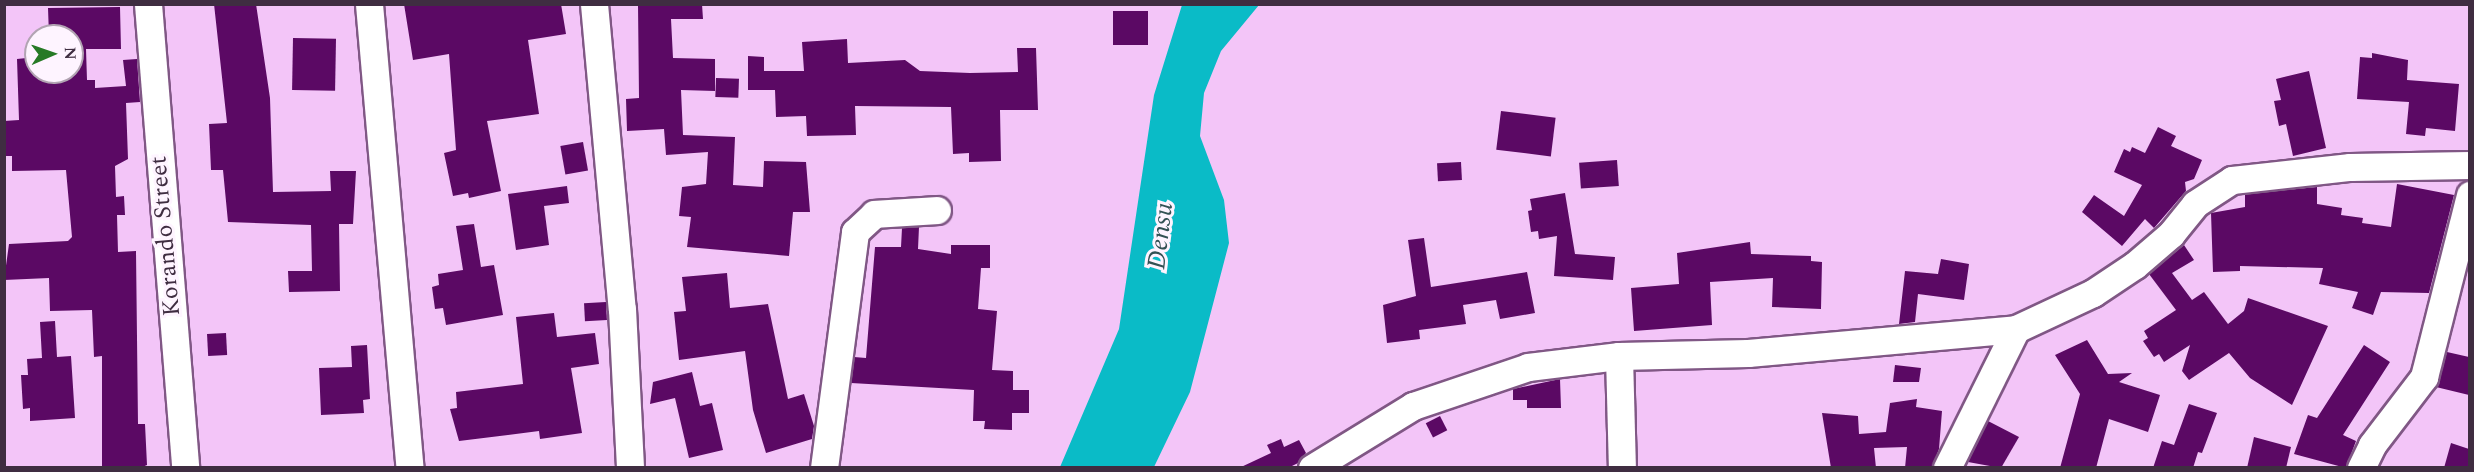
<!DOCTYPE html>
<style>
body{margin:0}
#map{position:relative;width:2474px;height:472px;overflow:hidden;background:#f3c5f8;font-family:Spectral,serif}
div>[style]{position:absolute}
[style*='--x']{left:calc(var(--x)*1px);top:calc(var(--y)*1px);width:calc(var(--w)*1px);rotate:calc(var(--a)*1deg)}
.water>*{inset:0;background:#0abbc7}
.building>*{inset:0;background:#5b0964;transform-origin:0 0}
.roads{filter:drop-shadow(2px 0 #805785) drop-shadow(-2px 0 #805785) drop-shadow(0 2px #805785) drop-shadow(0 -2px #805785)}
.minor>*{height:27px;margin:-13.5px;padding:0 13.5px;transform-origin:13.5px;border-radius:13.5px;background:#fff}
span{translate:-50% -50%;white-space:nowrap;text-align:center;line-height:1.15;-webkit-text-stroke:6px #fef4ff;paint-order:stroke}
.street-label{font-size:24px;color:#3f2d41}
.water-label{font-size:26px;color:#335154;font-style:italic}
.frame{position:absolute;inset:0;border:6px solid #3f2d41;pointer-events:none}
.north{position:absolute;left:24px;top:24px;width:60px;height:60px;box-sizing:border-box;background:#fef4ff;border:2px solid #b2a4b3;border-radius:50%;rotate:88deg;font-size:16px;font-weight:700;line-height:24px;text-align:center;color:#3f2d41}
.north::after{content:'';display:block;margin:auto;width:21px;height:27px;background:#277a26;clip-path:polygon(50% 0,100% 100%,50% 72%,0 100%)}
</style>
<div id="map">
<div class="water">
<i style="clip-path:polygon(1182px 5px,1259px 5px,1221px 51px,1204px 93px,1200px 136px,1224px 200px,1229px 243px,1190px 392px,1154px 467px,1060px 467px,1119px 329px,1154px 95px)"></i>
</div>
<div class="building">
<i style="clip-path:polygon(214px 4px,256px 4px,270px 98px,273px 192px,331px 191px,330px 171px,356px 171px,353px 224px,339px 224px,340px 291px,289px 292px,288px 271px,312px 271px,311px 225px,228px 222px,223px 170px,211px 170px,209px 124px,227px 123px)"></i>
<i style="clip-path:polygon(404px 4px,561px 4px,566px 34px,528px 40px,539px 114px,487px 121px,501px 191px,469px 198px,468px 193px,453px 196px,444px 153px,456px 150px,449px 54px,413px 60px)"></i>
<i style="clip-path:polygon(702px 4px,703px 19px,671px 19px,673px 58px,715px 59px,715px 91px,681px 90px,683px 135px,735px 137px,733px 185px,763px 187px,764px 161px,806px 162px,810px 212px,793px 212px,789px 256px,687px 247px,691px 217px,679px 216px,682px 187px,706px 184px,708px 152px,666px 155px,664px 129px,627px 131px,626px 99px,639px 98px,638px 5px)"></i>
<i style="clip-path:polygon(120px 7px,121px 49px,86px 49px,87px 80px,95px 80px,95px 88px,126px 86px,123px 60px,137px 59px,140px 102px,126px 103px,128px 159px,115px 166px,116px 197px,124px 196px,125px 215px,117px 215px,118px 252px,136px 251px,138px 424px,145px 424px,147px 465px,140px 468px,102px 468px,102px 356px,94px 357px,92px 310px,50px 311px,49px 278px,4px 280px,9px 244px,68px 241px,72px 237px,66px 170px,12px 171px,12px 156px,5px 156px,4px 121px,19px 120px,17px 59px,36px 57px,36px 72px,72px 72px,72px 36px,49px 36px,48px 8px)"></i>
<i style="left:1148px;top:11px;width:34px;height:35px;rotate:90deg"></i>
<i style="left:293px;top:38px;width:43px;height:52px;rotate:1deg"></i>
<i style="clip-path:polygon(847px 39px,848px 63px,905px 60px,920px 71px,970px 73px,1018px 72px,1017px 48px,1036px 48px,1038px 110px,1000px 110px,1001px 161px,969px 162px,969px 153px,953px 154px,951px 107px,855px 106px,856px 135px,807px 136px,806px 116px,776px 117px,775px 90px,748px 90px,748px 56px,764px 57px,764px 71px,804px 71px,802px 42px)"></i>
<i style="clip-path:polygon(2372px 53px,2408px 60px,2407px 80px,2459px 84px,2455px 131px,2426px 128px,2425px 136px,2406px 134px,2409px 102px,2357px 99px,2360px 57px,2372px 58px)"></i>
<i style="clip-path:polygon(2309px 71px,2326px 148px,2293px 156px,2286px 124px,2279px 126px,2274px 101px,2281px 100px,2276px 79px)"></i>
<i style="left:716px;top:78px;width:23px;height:19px;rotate:2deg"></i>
<i style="left:1501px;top:111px;width:55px;height:39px;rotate:7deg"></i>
<i style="clip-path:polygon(2158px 127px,2176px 136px,2171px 146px,2202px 160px,2194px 179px,2185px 182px,2186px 191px,2154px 228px,2145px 219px,2122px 246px,2082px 212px,2094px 195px,2124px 216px,2142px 185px,2114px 172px,2124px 149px,2130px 152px,2132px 147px,2145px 153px)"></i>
<i style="left:583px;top:142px;width:29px;height:23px;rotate:80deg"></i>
<i style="left:1617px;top:160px;width:26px;height:38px;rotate:86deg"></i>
<i style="left:1461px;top:162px;width:18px;height:24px;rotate:87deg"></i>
<i style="clip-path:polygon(2397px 184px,2454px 195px,2429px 293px,2381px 292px,2373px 315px,2352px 308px,2358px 292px,2319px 284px,2323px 268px,2240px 266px,2240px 271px,2213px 272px,2211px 213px,2245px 207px,2245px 194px,2317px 187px,2317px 204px,2342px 208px,2341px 215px,2363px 218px,2362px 223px,2391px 227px)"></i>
<i style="clip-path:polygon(567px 186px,569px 203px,544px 206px,549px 245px,516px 250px,508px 194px)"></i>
<i style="clip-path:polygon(1565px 193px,1575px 254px,1615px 257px,1613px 280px,1554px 276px,1557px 236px,1539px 239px,1538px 231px,1531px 232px,1528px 211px,1532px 210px,1530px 199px)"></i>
<i style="clip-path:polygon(474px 224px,481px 267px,494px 265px,503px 315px,446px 325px,443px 308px,435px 309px,432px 287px,439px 285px,438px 274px,463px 270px,456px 226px)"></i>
<i style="clip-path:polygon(919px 227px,918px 249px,951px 254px,951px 245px,990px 245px,990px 268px,981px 268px,978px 309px,997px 311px,992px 370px,1013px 371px,1013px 390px,1029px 390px,1029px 413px,1012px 413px,1012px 430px,984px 429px,985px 421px,973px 421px,974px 390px,851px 383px,854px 357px,866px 358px,875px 247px,901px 247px,902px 228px)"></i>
<i style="clip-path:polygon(1424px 238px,1431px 287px,1527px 272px,1535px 313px,1500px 319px,1496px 300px,1463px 305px,1466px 324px,1419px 330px,1420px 339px,1387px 343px,1383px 305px,1416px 296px,1408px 240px)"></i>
<i style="clip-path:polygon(1750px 242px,1751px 254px,1811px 256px,1811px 261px,1822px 262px,1821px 309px,1772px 307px,1773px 278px,1710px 282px,1712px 325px,1634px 331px,1631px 288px,1679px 284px,1677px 253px)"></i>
<i style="clip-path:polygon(2184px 245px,2194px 260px,2172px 273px,2192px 300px,2204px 292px,2228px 324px,2244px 311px,2248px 298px,2328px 326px,2292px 405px,2250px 378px,2229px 353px,2189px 380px,2182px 371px,2190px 345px,2164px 362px,2159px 354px,2154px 357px,2143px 341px,2148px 338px,2144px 331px,2176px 310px,2149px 274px)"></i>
<i style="clip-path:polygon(1941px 259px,1969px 264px,1964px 300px,1918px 294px,1915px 322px,1899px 324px,1905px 271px,1938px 274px)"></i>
<i style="clip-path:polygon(727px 273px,730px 308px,768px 304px,788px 399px,804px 394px,814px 426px,812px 439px,766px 453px,753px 410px,745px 351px,679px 360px,674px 312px,686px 311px,682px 277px)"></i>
<i style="left:606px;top:302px;width:18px;height:22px;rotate:87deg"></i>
<i style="clip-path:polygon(554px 313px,557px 337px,595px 333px,599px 364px,571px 368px,582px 433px,540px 439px,539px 431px,459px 441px,450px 409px,457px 408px,456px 392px,523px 384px,516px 317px)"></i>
<i style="clip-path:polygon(55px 321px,57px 357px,71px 356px,75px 418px,30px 421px,30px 408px,23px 409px,21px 375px,28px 375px,27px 359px,42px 358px,40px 322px)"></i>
<i style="left:226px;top:333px;width:22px;height:19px;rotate:87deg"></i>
<i style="clip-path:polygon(2087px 340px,2108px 374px,2132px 373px,2119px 382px,2160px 395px,2148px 432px,2109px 419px,2096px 468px,2060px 468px,2080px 394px,2055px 355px)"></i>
<i style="clip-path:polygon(367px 345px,370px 399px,363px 400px,364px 413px,321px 415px,319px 368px,352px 367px,351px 346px)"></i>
<i style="clip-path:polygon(2364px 345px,2390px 362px,2343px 435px,2356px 441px,2346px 468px,2294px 454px,2308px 415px,2317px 418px)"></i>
<i style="clip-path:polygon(2447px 352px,2469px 357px,2469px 395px,2436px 387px)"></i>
<i style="clip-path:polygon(1895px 365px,1921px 368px,1919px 382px,1893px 382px)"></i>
<i style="clip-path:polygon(692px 372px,700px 406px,712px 403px,723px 450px,689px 458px,675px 398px,650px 404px,653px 382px)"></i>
<i style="clip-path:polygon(1560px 379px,1561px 408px,1527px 408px,1527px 400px,1513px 400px,1513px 389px)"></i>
<i style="clip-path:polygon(1917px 399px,1916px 407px,1942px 411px,1939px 449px,1932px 468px,1905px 468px,1907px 447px,1874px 448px,1876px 468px,1831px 468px,1822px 413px,1858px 416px,1859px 434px,1886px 432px,1890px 403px)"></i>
<i style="clip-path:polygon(2189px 404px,2217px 413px,2202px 453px,2198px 452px,2193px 468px,2153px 468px,2162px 441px,2174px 445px)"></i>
<i style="left:1440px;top:416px;width:16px;height:16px;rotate:63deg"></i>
<i style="clip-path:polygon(1988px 421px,2019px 437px,2001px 468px,1968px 462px)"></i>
<i style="clip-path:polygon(2254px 437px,2291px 447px,2286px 468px,2247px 468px)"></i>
<i style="clip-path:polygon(1281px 439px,1284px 447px,1299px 440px,1306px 453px,1298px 463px,1288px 468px,1239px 468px,1271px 453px,1267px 445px)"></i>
<i style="clip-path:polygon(2451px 443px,2469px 449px,2469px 468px,2444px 468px)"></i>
</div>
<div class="roads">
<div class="minor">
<i style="--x:148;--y:4;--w:465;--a:85.4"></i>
<i style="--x:369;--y:4;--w:466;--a:85"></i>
<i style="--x:594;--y:4;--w:306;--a:84.8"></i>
<i style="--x:622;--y:309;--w:159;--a:87.1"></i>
<i style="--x:1619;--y:356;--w:112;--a:88.5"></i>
<i style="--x:824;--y:468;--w:238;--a:-82.5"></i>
<i style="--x:855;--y:232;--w:26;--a:-43"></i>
<i style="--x:874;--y:214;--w:63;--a:-3.6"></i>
<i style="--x:1312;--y:468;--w:119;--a:-31.5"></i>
<i style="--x:1413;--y:406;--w:121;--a:-18.7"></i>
<i style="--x:1528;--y:367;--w:92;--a:-6.9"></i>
<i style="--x:1619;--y:356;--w:129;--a:-1.3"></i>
<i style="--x:1748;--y:353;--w:269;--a:-5.1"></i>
<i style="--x:2016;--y:329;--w:85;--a:-25.1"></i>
<i style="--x:2093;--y:293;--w:50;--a:-33.7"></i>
<i style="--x:2135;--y:265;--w:48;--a:-40.7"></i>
<i style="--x:2171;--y:234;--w:38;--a:-51"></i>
<i style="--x:2195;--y:204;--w:44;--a:-33"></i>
<i style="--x:2232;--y:180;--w:119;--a:-6.3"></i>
<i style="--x:2350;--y:167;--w:120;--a:-1"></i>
<i style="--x:1947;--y:468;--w:155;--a:-63.6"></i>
<i style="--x:2361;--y:468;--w:25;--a:-64"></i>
<i style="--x:2372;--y:445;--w:86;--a:-52.6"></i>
<i style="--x:2424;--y:377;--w:188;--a:-75.8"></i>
</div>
</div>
<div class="street-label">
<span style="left:166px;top:236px;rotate:-95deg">Korando Street</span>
</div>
<div class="water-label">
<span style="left:1161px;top:236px;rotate:-83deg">Densu</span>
</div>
<div class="frame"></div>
<div class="north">N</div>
</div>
